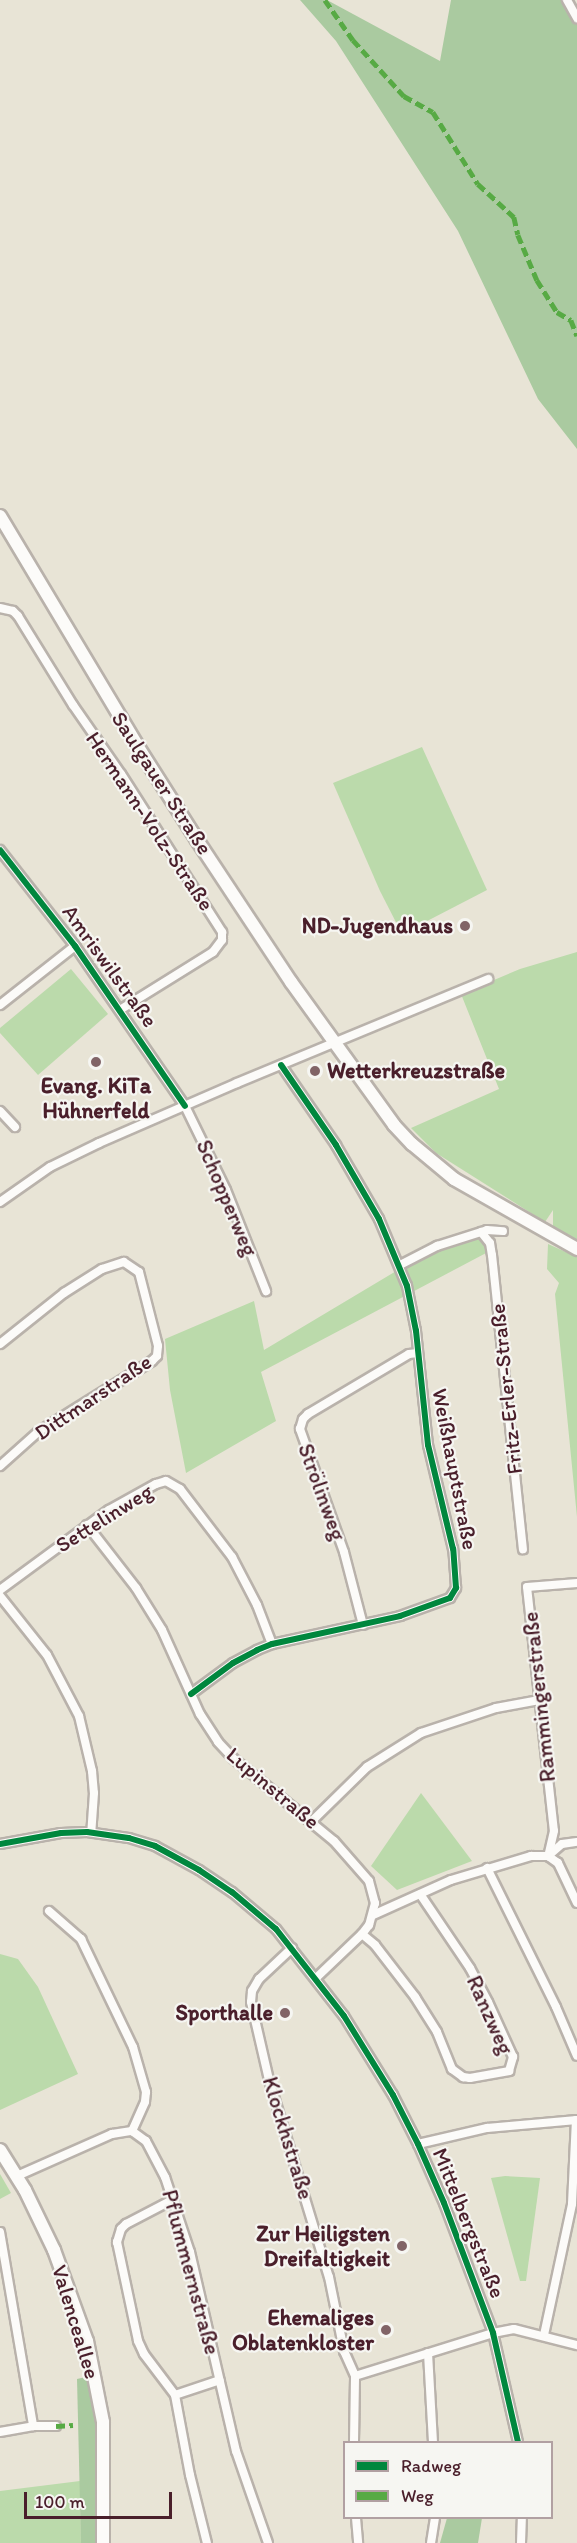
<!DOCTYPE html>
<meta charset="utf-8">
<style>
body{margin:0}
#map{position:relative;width:577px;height:2543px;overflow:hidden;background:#e8e4d6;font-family:Itim,sans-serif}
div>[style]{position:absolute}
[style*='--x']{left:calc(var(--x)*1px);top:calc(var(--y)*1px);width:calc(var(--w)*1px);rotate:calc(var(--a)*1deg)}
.green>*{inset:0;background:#bbdaab}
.forest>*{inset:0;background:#aacaa0}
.roads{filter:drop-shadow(2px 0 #b9b2ab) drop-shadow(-2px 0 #b9b2ab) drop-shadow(0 2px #b9b2ab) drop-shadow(0 -2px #b9b2ab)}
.street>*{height:8px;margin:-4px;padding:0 4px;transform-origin:4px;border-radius:4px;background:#fcfbf9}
.secondary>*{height:12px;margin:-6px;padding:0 6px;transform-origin:6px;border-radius:6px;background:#fcfbf9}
.quiet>*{height:4.5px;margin-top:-2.25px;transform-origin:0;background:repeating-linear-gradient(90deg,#57aa44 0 9px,transparent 0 13.5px)}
.cycleway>*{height:6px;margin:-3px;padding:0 3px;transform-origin:3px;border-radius:3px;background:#00873e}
.dots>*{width:16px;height:16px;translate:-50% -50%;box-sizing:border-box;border:3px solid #f6f6f2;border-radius:50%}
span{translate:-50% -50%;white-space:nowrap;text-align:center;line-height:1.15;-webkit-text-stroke:4.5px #f6f6f2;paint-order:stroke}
.street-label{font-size:22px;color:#4a1f2b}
.poi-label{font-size:22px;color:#4a1f2b;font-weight:700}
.right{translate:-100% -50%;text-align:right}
.left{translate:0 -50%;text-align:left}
.legend{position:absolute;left:343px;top:2441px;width:210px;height:78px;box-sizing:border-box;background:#f6f6f2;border:2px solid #b1a0a2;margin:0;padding:8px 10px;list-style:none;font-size:18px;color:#4a1f2b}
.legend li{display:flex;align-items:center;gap:12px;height:30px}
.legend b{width:30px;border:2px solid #b1a0a2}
.scale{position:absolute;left:24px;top:2492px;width:148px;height:27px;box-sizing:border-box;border:3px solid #4a1f2b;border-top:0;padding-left:8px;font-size:18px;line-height:21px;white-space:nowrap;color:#4a1f2b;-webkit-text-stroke:4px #f6f6f2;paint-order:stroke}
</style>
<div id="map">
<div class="green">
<i style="clip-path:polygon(422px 747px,487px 890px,402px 934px,380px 891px,333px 783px)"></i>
<i style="clip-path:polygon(577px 952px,577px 1241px,553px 1230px,553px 1210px,545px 1222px,436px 1153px,411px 1128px,499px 1089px,461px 994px,520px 969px)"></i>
<i style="clip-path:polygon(71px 969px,108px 1014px,38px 1075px,0 1033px,0 1028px)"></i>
<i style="clip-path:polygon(496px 1231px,488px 1252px,261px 1372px,276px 1421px,186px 1473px,170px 1390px,165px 1339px,254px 1301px,264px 1350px,418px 1258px)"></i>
<i style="clip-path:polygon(548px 1244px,577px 1257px,577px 1517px,555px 1294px,559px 1283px,547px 1269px)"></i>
<i style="clip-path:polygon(421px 1793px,472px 1861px,397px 1890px,371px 1866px)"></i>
<i style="clip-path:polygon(0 1954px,18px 1959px,38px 1987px,78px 2074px,0 2110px)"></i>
<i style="clip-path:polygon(0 2174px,11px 2193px,0 2199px)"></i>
<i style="clip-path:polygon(505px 2176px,540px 2178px,526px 2281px,520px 2281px,491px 2178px)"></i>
<i style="clip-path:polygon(80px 2481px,81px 2543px,0 2543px,0 2491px)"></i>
</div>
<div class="forest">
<i style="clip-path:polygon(300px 0,327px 0,440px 61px,451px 0,567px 0,577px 18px,577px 449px,538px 399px,458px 231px,336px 41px)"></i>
<i style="clip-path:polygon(86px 2377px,101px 2424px,99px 2543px,81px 2543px,77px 2379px)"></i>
<i style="clip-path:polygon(447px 2518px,482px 2518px,478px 2543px,440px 2543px)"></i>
</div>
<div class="roads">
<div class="street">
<i style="--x:567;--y:0;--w:21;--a:61"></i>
<i style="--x:0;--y:608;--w:13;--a:13"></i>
<i style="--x:13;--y:611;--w:7;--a:45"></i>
<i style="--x:18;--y:616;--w:105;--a:58.3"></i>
<i style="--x:73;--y:705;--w:84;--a:55.2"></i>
<i style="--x:121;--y:774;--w:188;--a:57.4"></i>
<i style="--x:222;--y:932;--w:8;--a:90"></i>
<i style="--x:222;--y:940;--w:15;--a:127"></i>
<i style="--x:213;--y:952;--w:110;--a:148.1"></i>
<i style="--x:0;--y:850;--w:122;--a:52"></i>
<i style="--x:75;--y:946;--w:194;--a:55.5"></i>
<i style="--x:185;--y:1106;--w:93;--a:64"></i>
<i style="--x:226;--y:1190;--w:109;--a:68.4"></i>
<i style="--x:0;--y:1005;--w:95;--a:-38.2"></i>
<i style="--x:0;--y:1111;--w:22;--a:47"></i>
<i style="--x:0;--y:1202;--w:61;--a:-35"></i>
<i style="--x:50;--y:1167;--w:55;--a:-26.1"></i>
<i style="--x:99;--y:1143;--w:150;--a:-23.5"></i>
<i style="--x:237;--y:1083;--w:272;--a:-22.5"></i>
<i style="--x:481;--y:1232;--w:14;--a:51"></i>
<i style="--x:490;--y:1243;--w:12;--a:81"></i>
<i style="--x:492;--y:1255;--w:296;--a:84"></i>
<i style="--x:400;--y:1265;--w:42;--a:-27.2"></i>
<i style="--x:437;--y:1246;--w:52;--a:-17.7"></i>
<i style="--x:487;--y:1230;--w:16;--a:4"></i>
<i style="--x:0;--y:1344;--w:82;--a:-38.6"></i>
<i style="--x:64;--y:1293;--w:45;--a:-32.3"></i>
<i style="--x:102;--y:1269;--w:23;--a:-18"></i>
<i style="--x:124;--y:1262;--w:18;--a:34"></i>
<i style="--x:139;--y:1272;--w:76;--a:75.6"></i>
<i style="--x:158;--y:1346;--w:10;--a:96"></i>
<i style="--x:157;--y:1356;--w:7;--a:135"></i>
<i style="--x:152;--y:1361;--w:134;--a:148.1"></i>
<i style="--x:38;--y:1432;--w:51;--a:138.2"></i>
<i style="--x:87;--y:1525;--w:80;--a:52.1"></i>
<i style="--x:136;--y:1588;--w:49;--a:58.2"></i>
<i style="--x:162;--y:1630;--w:92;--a:65.7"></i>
<i style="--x:200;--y:1714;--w:33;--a:57"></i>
<i style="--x:218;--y:1742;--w:23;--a:47"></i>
<i style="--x:234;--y:1759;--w:129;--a:39.4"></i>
<i style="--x:334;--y:1841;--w:53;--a:48.8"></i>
<i style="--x:369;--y:1881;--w:23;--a:75"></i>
<i style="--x:375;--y:1903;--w:23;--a:105"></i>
<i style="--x:369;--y:1925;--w:11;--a:128"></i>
<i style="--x:362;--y:1934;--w:62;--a:136.3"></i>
<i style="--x:577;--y:1583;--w:50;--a:175.4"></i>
<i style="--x:527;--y:1587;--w:245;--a:83.7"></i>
<i style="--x:554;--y:1831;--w:26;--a:103"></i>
<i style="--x:548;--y:1856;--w:12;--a:35"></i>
<i style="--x:558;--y:1863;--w:44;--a:64.6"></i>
<i style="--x:0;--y:1590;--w:135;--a:-36.3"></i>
<i style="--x:109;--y:1510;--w:54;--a:-29"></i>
<i style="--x:156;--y:1484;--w:10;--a:-17"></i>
<i style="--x:166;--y:1481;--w:16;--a:30"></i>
<i style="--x:180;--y:1489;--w:86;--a:52.6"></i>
<i style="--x:232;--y:1557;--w:54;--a:62.5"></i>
<i style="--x:257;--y:1605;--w:42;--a:69"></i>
<i style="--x:0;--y:1596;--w:75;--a:51.5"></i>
<i style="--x:47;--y:1655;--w:69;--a:62.3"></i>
<i style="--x:79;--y:1716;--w:57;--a:76.7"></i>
<i style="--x:92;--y:1771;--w:22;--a:85"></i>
<i style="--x:94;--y:1793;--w:39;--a:94"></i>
<i style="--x:363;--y:1625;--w:75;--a:-104.6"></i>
<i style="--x:344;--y:1552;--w:131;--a:-109.7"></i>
<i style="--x:300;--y:1429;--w:10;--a:-73"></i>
<i style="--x:303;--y:1419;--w:7;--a:-45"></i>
<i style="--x:308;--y:1414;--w:117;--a:-30.7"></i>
<i style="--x:409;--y:1354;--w:9;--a:-6"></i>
<i style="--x:191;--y:1694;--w:52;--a:-36.4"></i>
<i style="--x:233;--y:1663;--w:27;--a:-28"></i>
<i style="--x:257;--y:1650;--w:16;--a:-22"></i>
<i style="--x:272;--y:1644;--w:131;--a:-12.3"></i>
<i style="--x:400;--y:1616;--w:53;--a:-19.8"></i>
<i style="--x:450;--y:1598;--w:12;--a:-59"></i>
<i style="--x:456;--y:1588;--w:39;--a:-94"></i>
<i style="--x:453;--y:1549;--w:107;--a:-103.5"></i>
<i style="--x:428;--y:1445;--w:115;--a:-96"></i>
<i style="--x:416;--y:1331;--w:46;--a:-101.3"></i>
<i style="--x:407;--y:1286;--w:73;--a:-112.7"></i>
<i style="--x:379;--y:1219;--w:86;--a:-120.2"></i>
<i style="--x:336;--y:1145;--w:97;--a:-124.5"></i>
<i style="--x:312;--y:1821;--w:77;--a:-44.5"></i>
<i style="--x:367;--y:1767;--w:64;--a:-32.2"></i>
<i style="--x:421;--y:1733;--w:79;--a:-18.4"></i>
<i style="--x:496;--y:1708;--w:44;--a:-10.5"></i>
<i style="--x:0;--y:1844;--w:62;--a:-10.2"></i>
<i style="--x:61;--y:1833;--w:26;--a:-2"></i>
<i style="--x:87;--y:1832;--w:42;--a:8.1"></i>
<i style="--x:129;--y:1838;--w:27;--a:17"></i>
<i style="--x:155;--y:1846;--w:50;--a:28.6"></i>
<i style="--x:199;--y:1870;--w:40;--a:34"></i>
<i style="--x:232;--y:1892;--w:57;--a:40.1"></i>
<i style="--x:276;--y:1929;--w:110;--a:52"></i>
<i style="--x:344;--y:2016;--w:93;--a:58.2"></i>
<i style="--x:393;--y:2095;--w:55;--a:63"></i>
<i style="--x:418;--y:2144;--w:64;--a:66.2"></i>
<i style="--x:444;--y:2203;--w:139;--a:69.3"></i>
<i style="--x:493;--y:2333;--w:112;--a:77.1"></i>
<i style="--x:487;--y:1868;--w:155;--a:63.6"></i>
<i style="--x:556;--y:2007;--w:53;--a:66.8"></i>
<i style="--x:49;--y:1911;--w:43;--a:41.2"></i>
<i style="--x:81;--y:1939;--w:120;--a:64.3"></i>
<i style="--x:133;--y:2047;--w:47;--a:73.9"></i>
<i style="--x:146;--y:2092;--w:10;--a:96"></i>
<i style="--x:145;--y:2102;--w:32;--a:114"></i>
<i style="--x:373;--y:1915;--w:85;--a:-24.2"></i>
<i style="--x:451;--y:1880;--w:84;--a:-16.7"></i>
<i style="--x:531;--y:1856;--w:17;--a:0"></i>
<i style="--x:548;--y:1856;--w:18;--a:-41"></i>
<i style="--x:562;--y:1844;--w:15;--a:-8"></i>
<i style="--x:362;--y:1934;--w:17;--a:40"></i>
<i style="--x:375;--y:1945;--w:66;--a:52.4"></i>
<i style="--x:415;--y:1997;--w:41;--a:57.8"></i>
<i style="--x:437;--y:2032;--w:40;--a:68"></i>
<i style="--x:452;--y:2069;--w:14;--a:36"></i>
<i style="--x:463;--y:2077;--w:7;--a:8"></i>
<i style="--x:470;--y:2078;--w:40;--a:-10"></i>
<i style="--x:509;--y:2071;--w:15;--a:-74"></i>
<i style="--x:513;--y:2057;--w:60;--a:-114.4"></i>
<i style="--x:488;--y:2002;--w:38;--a:-118"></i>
<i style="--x:470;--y:1968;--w:89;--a:-124"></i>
<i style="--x:292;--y:1948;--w:45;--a:136.8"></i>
<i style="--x:259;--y:1979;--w:14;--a:120"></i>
<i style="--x:252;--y:1991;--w:11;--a:95"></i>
<i style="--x:251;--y:2002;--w:80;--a:77"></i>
<i style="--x:269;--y:2080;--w:206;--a:73.1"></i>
<i style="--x:329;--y:2277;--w:76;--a:78.5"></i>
<i style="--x:344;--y:2351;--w:27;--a:66"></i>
<i style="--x:355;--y:2376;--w:145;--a:-17.3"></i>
<i style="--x:493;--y:2333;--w:21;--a:-11"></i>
<i style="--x:514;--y:2329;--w:65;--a:14.3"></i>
<i style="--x:418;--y:2144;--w:71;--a:-13.1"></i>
<i style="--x:487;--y:2128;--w:90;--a:-5.1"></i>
<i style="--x:17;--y:2176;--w:104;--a:-23.9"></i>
<i style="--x:112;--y:2134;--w:20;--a:-9"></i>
<i style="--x:132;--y:2131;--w:17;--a:36"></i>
<i style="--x:146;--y:2141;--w:41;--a:62.2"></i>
<i style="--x:165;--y:2177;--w:79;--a:71.6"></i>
<i style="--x:190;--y:2252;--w:204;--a:77"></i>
<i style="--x:236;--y:2451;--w:97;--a:70.8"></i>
<i style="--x:174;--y:2199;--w:54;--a:152.5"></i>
<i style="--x:126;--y:2224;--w:7;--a:135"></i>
<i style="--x:121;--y:2229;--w:14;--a:107"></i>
<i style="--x:117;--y:2242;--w:101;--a:78"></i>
<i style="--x:138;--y:2341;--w:14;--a:65"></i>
<i style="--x:144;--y:2354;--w:51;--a:52.9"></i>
<i style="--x:175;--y:2395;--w:81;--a:79.4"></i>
<i style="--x:190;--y:2475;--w:70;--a:76"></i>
<i style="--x:0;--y:2232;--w:197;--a:80.3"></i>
<i style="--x:544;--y:2335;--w:134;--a:-77.9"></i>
<i style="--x:572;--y:2204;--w:84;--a:-87.3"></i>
<i style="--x:428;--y:2353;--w:89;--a:86.8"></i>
<i style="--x:175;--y:2395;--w:47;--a:-18.4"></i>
<i style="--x:0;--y:2432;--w:34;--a:-10"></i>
<i style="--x:33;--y:2426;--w:23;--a:0"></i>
<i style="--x:354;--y:2442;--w:66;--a:-89.1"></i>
<i style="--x:356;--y:2518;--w:25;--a:85"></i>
<i style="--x:431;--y:2543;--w:25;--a:-81"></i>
<i style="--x:521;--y:2543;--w:25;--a:-88"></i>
</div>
<div class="secondary">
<i style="--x:0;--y:516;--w:269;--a:59.1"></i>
<i style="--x:138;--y:747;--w:110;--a:57.6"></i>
<i style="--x:197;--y:840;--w:170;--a:56.5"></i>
<i style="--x:291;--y:982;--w:176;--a:54.2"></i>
<i style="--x:394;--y:1125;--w:26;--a:47"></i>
<i style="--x:412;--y:1144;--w:55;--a:39.8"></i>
<i style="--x:454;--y:1179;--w:142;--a:29.6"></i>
<i style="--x:0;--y:2150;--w:47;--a:58"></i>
<i style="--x:25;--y:2190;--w:67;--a:64.2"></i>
<i style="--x:54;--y:2250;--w:97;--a:70.1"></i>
<i style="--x:87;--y:2341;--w:83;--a:78.8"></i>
<i style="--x:103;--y:2422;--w:121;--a:90"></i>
</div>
</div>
<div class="quiet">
<i style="--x:325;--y:0;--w:49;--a:55"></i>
<i style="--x:353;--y:40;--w:76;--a:47.7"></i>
<i style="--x:404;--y:96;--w:33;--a:29"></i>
<i style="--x:433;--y:112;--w:85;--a:58"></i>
<i style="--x:478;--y:184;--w:49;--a:42.5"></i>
<i style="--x:514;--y:217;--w:18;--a:77"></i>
<i style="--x:518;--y:235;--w:49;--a:67.1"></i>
<i style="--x:537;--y:280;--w:38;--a:58"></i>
<i style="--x:557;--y:312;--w:16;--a:30"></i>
<i style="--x:571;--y:320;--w:17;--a:69"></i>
<i style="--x:56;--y:2426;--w:17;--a:-3"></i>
</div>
<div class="cycleway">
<i style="--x:0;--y:850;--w:122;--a:52"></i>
<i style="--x:75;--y:946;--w:194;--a:55.5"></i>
<i style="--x:191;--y:1694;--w:52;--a:-36.4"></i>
<i style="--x:233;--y:1663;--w:27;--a:-28"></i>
<i style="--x:257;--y:1650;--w:16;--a:-22"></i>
<i style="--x:272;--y:1644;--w:131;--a:-12.3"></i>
<i style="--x:400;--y:1616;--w:53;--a:-19.8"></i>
<i style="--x:450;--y:1598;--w:12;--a:-59"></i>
<i style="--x:456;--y:1588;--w:39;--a:-94"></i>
<i style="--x:453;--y:1549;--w:107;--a:-103.5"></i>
<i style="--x:428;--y:1445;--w:115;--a:-96"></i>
<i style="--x:416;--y:1331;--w:46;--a:-101.3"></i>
<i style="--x:407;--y:1286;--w:73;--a:-112.7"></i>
<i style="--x:379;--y:1219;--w:86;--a:-120.2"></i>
<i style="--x:336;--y:1145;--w:97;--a:-124.5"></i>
<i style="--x:0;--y:1844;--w:62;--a:-10.2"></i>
<i style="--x:61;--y:1833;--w:26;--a:-2"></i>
<i style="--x:87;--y:1832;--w:42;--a:8.1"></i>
<i style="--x:129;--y:1838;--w:27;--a:17"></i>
<i style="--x:155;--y:1846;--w:50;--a:28.6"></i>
<i style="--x:199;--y:1870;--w:40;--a:34"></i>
<i style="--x:232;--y:1892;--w:57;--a:40.1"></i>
<i style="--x:276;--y:1929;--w:110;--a:52"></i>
<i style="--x:344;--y:2016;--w:93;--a:58.2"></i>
<i style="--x:393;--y:2095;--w:55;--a:63"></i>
<i style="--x:418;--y:2144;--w:64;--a:66.2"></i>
<i style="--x:444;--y:2203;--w:139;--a:69.3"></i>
<i style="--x:493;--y:2333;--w:112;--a:77.1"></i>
</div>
<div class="dots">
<i style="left:465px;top:926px;background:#816467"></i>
<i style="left:96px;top:1062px;background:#816467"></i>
<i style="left:315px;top:1071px;background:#816467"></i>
<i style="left:285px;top:2013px;background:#816467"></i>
<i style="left:402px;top:2246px;background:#816467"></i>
<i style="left:386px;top:2330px;background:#816467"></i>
</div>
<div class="street-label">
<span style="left:162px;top:783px;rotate:57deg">Saulgauer Straße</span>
<span style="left:150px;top:821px;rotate:56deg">Hermann-Volz-Straße</span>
<span style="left:110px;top:966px;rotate:54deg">Amriswilstraße</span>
<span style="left:227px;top:1198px;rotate:67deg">Schopperweg</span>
<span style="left:506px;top:1389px;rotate:-96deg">Fritz-Erler-Straße</span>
<span style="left:93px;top:1397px;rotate:-34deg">Dittmarstraße</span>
<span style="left:455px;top:1469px;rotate:79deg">Weißhauptstraße</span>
<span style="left:322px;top:1492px;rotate:70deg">Strölinweg</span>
<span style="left:104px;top:1518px;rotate:-32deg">Settelinweg</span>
<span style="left:539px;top:1697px;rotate:-96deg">Rammingerstraße</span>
<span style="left:273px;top:1788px;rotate:40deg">Lupinstraße</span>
<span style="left:490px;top:2015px;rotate:66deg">Ranzweg</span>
<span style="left:288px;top:2138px;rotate:73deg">Klockhstraße</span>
<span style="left:469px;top:2223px;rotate:68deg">Mittelbergstraße</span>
<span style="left:191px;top:2272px;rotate:75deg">Pflummernstraße</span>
<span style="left:76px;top:2322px;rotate:73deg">Valenceallee</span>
</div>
<div class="poi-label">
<span class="right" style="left:453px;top:926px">ND-Jugendhaus</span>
<span class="left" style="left:327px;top:1071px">Wetterkreuzstraße</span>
<span style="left:96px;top:1098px">Evang. KiTa<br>Hühnerfeld</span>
<span class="right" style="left:273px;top:2013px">Sporthalle</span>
<span class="right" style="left:390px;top:2246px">Zur Heiligsten<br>Dreifaltigkeit</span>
<span class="right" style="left:374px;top:2330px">Ehemaliges<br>Oblatenkloster</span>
</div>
<ul class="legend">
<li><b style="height:8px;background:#00873e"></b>Radweg</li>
<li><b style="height:8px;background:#57aa44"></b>Weg</li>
</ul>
<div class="scale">100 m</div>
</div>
